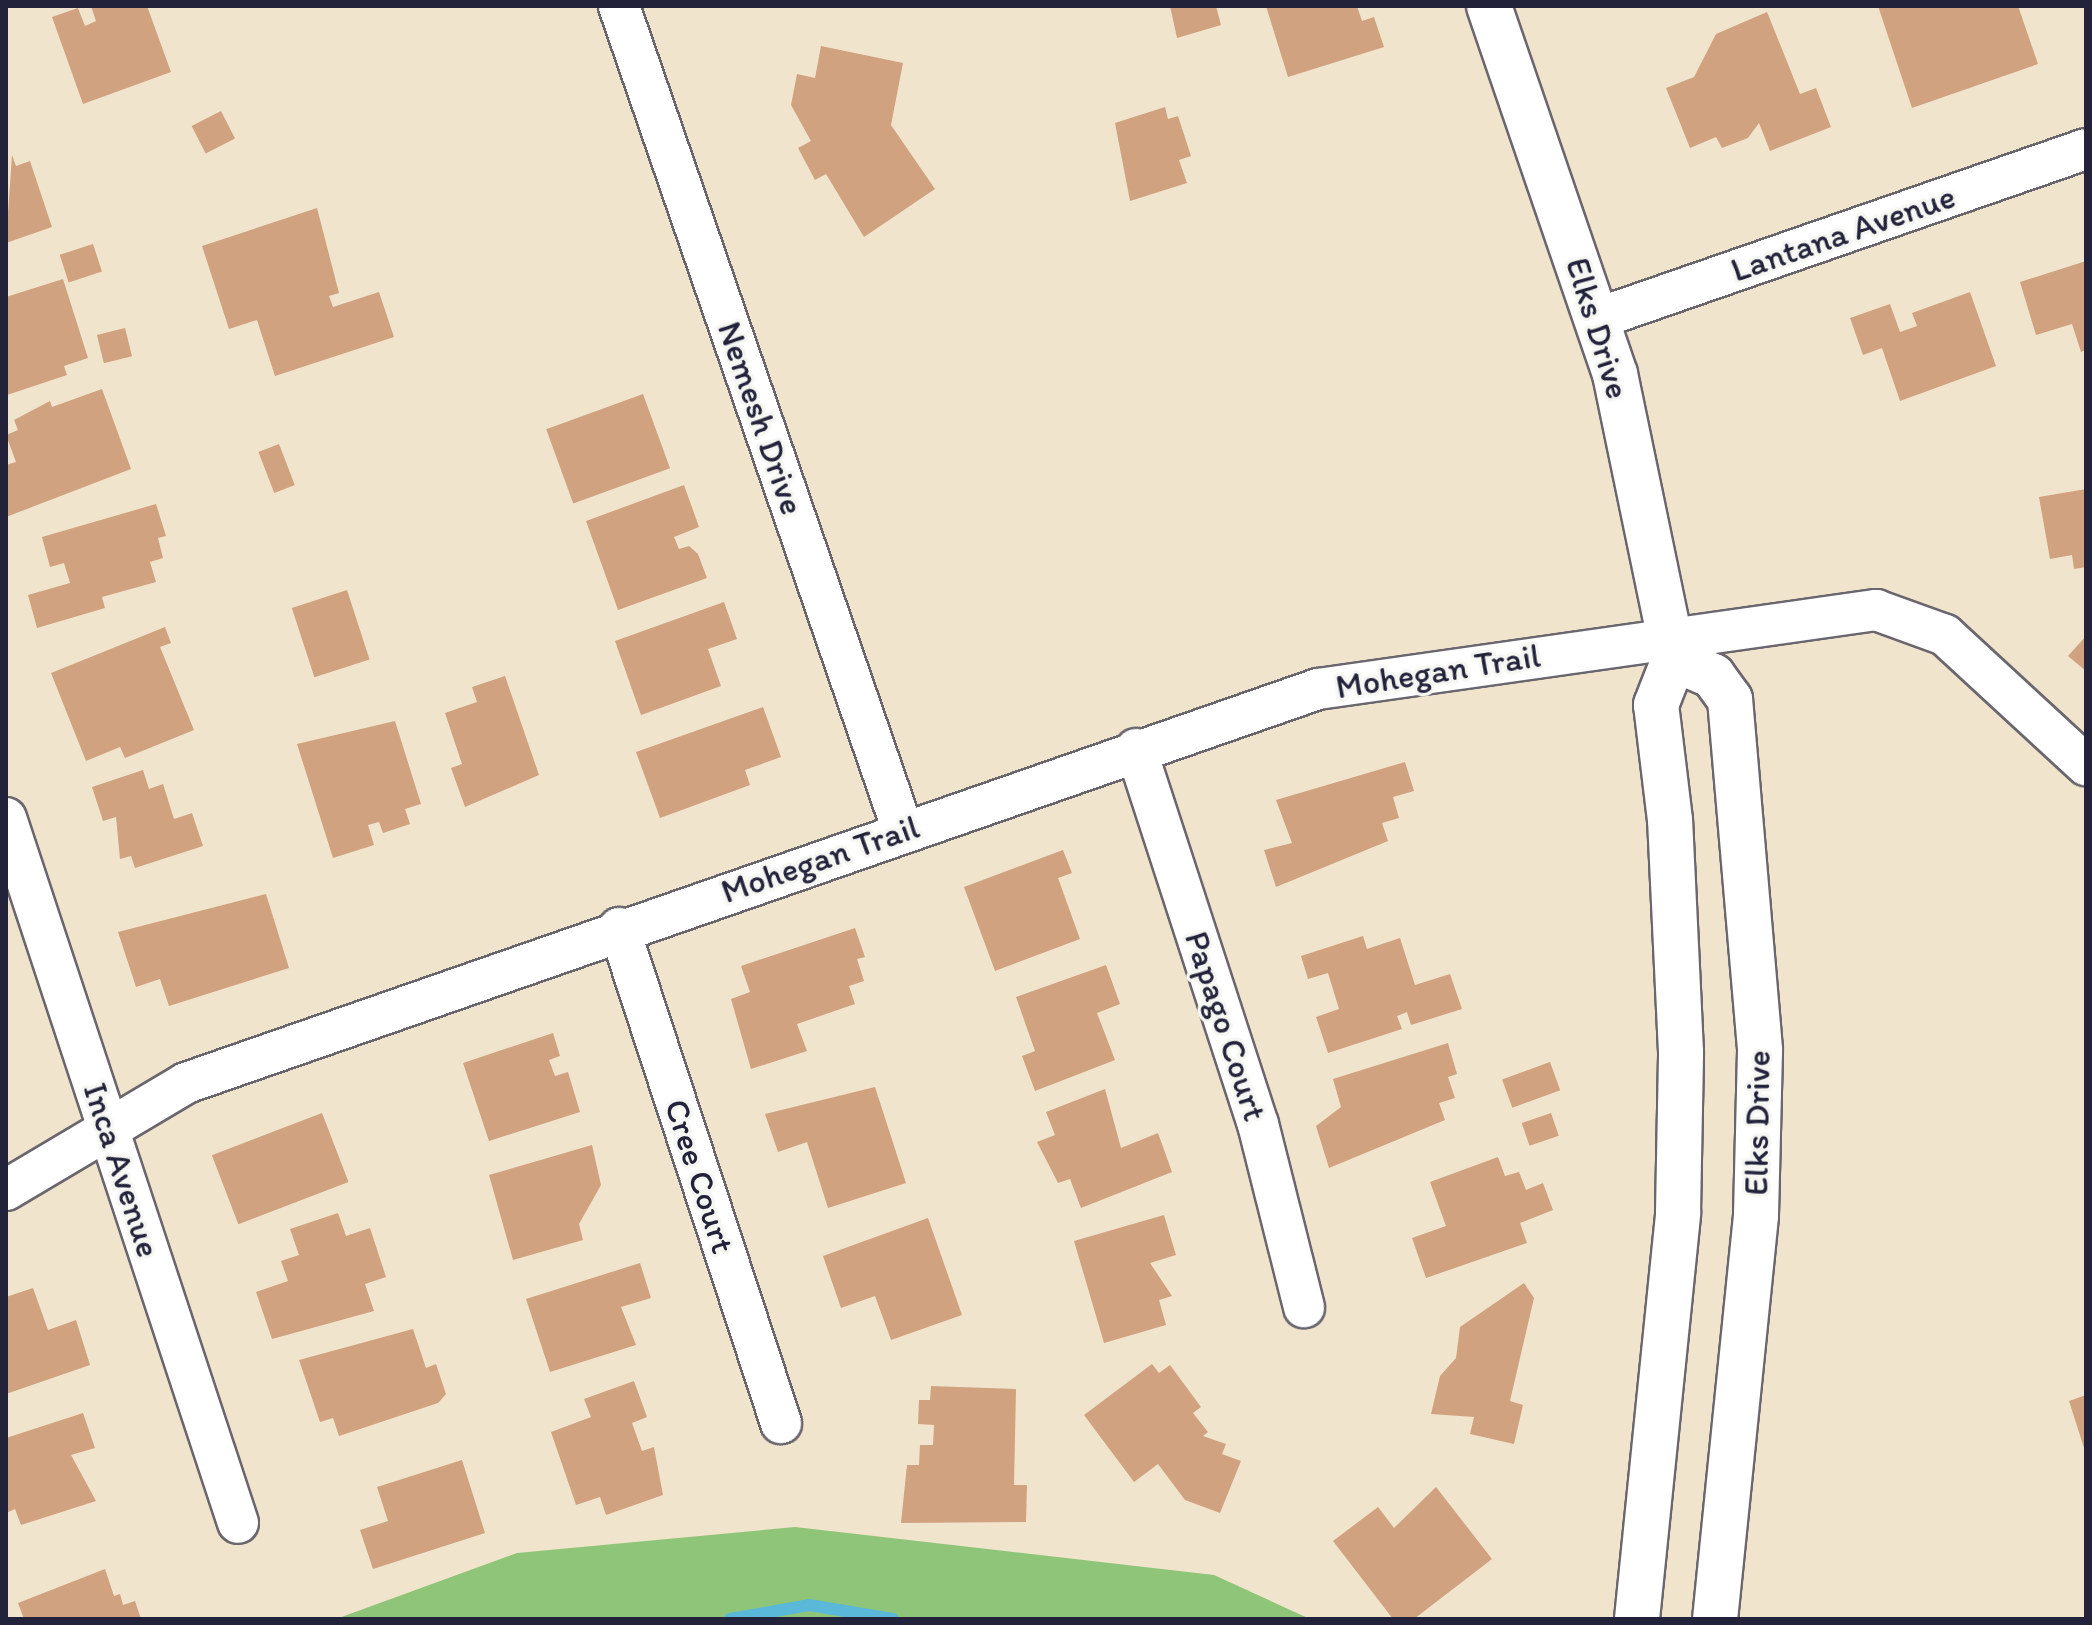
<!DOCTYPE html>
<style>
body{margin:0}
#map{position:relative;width:2092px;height:1625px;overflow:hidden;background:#f1e4cc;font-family:Itim,sans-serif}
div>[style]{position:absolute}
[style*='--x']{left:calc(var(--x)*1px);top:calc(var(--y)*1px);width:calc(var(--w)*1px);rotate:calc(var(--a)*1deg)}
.green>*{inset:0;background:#8fc578}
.stream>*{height:12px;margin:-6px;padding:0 6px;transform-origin:6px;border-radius:6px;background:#5ab8d9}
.building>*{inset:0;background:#d0a27f;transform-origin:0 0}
.roads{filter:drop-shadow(2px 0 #6a666e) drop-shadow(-2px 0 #6a666e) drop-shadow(0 2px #6a666e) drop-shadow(0 -2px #6a666e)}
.minor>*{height:40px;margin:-20px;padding:0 20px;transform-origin:20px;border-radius:20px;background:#fff}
.secondary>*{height:44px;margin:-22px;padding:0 22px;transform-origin:22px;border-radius:22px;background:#fff}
span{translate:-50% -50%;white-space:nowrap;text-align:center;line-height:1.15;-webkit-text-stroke:7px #f6f6f2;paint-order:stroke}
.street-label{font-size:34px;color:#22223b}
.frame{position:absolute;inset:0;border:8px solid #22223b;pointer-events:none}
</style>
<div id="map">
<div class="green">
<i style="clip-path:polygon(795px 1527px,1214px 1575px,1310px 1619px,336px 1619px,517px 1553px)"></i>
</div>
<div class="stream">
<i style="--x:730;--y:1619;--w:80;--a:-10"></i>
<i style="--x:809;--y:1605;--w:85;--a:9.5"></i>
</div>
<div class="building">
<i style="clip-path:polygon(91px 6px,147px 6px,171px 72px,83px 104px,52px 17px,78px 8px,85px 26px,96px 21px)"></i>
<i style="clip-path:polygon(1170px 6px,1216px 6px,1221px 25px,1177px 38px)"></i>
<i style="clip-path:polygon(1266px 6px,1357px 6px,1362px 21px,1374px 17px,1384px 47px,1288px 77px)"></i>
<i style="clip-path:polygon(1878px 6px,2018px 6px,2038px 64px,1912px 108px)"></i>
<i style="clip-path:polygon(1767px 12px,1800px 94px,1816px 88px,1831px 127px,1770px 151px,1759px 123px,1748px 138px,1722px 148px,1716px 137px,1690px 148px,1666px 88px,1694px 77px,1716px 34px)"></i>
<i style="clip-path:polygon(821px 46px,903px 63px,891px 125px,935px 189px,864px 237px,826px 174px,815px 180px,798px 148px,811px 141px,791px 105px,797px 74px,815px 78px)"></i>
<i style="clip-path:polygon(1165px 107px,1168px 119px,1178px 116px,1191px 156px,1179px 160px,1187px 183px,1130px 201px,1115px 123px)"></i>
<i style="left:221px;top:111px;width:31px;height:33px;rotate:63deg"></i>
<i style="clip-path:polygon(12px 155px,16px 166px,30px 161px,52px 227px,6px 243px)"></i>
<i style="clip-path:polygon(317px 208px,339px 293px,329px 296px,333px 307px,379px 292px,394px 337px,275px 376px,257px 320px,229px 329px,202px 246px)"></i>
<i style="left:93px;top:244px;width:29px;height:35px;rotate:72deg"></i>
<i style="clip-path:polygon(2086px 261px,2086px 350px,2081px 352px,2072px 324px,2036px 335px,2020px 282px)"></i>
<i style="clip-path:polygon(63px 279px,88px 358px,64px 366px,67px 375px,7px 395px,6px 297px)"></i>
<i style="clip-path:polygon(1970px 292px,1996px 366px,1900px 401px,1882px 348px,1863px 355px,1850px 318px,1890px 304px,1900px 332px,1917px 326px,1912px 313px)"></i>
<i style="left:125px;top:328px;width:29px;height:29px;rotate:76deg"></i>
<i style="clip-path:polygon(102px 389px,131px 469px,6px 517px,6px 465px,16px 462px,6px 435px,18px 430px,14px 420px,50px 401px,52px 407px)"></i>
<i style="left:643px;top:394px;width:79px;height:103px;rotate:70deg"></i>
<i style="left:279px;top:444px;width:44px;height:22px;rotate:69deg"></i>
<i style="clip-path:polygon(684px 485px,699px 527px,674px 537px,679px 549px,689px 546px,698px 554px,707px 578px,618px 610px,586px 521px)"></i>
<i style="clip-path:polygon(2086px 489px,2086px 567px,2074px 569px,2072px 555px,2050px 559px,2039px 497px)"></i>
<i style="clip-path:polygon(156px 504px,166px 536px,158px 538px,163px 558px,150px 562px,156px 582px,102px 597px,105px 608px,37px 628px,28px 595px,70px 583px,64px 563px,50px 567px,42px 537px)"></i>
<i style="left:347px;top:590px;width:73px;height:58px;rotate:72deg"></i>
<i style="clip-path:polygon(724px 602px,737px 639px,708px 649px,721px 686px,641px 715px,615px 641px)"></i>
<i style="clip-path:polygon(165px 627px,171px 643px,160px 647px,194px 730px,125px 758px,120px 747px,86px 761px,51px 673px)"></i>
<i style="clip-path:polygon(2086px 636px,2086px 671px,2068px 656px)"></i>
<i style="clip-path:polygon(505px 676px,539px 775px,465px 807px,451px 768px,462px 764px,445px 713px,477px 702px,472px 687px)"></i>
<i style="clip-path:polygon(763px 707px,781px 757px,745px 770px,750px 785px,660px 818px,636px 752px)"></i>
<i style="clip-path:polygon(395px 721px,421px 804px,405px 809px,410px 824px,383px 833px,379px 822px,368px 825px,374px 845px,333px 858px,297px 744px)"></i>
<i style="clip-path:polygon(1405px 762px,1414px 791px,1393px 797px,1399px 818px,1382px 823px,1388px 841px,1276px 887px,1264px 850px,1292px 843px,1276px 800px)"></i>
<i style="clip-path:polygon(143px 770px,149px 789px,163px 784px,174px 819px,192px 813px,203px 846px,135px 868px,131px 856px,120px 859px,116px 817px,103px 821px,92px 787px)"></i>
<i style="clip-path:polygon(1063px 850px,1072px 873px,1058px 878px,1080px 939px,995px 971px,964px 887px)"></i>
<i style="clip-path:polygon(266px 894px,289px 968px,169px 1006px,160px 979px,136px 987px,118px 932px)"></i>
<i style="clip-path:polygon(855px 928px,865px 957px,857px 959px,864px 981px,849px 986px,855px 1004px,797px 1024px,807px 1051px,751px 1069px,731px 999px,750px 992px,741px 966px)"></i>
<i style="clip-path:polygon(1363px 936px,1367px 949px,1400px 938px,1415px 985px,1450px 974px,1462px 1009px,1411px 1025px,1407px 1012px,1397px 1016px,1402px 1029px,1328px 1053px,1316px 1017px,1339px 1009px,1328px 973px,1308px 979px,1301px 956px)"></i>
<i style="clip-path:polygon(1106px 965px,1120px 1004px,1097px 1013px,1115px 1060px,1035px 1091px,1022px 1056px,1035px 1051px,1016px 997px)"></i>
<i style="clip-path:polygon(553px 1033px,560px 1056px,549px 1060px,555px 1076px,568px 1072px,580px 1112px,489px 1141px,463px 1063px)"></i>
<i style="clip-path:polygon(1448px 1043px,1457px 1074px,1448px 1077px,1455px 1098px,1439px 1103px,1445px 1120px,1329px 1168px,1316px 1126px,1341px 1107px,1333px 1079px)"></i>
<i style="left:1550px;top:1062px;width:30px;height:51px;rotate:70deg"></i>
<i style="clip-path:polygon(875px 1087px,906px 1183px,828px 1208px,807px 1142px,778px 1152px,765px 1114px)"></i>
<i style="clip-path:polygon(1105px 1089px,1121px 1148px,1158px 1133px,1172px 1172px,1081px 1208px,1070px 1179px,1058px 1183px,1037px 1142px,1055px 1135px,1046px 1112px)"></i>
<i style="left:322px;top:1113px;width:74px;height:118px;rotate:69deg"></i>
<i style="left:1551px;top:1113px;width:24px;height:31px;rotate:71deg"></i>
<i style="clip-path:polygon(592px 1145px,601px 1185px,579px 1224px,583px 1240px,513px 1260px,489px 1175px)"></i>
<i style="clip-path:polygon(1498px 1157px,1505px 1176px,1519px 1172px,1526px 1190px,1543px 1183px,1553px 1210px,1520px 1223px,1527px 1243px,1426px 1278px,1412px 1238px,1446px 1226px,1430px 1182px)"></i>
<i style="clip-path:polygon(338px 1213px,346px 1236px,370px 1228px,386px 1277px,365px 1284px,374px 1311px,272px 1339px,256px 1292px,288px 1281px,281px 1261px,299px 1255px,290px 1229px)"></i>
<i style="clip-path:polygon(1164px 1215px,1176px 1255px,1150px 1263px,1172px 1296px,1159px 1300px,1166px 1325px,1104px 1343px,1074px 1241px)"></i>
<i style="clip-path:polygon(928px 1218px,962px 1315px,891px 1340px,875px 1296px,841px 1308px,823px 1256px)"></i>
<i style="clip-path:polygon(640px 1263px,651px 1298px,621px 1307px,636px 1345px,550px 1372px,526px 1299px)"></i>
<i style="clip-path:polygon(1524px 1283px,1534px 1298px,1510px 1401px,1523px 1405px,1514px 1444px,1470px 1434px,1474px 1417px,1431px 1414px,1440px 1376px,1456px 1358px,1460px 1327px)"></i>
<i style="clip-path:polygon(33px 1288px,48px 1330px,76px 1320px,90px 1365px,6px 1394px,6px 1297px)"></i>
<i style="clip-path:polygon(413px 1329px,426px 1368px,436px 1364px,446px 1394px,438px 1403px,339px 1436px,333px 1418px,320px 1422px,299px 1360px)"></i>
<i style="clip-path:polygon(1152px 1364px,1159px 1373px,1170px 1365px,1201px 1407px,1193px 1413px,1208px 1432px,1203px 1436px,1226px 1444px,1222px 1454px,1241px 1461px,1220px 1513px,1185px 1500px,1158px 1464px,1134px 1482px,1084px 1415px)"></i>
<i style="clip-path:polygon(634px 1381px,647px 1417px,632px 1423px,642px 1451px,654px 1447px,663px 1495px,606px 1515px,600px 1497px,576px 1505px,551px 1432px,591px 1417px,584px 1399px)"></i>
<i style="clip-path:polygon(931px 1386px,1016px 1389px,1014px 1485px,1027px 1485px,1026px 1522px,901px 1523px,907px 1465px,919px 1465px,920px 1445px,933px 1445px,934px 1425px,918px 1424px,919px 1400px,930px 1400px)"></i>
<i style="clip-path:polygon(2086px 1395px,2086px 1451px,2085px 1451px,2069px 1401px)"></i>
<i style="clip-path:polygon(83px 1413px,95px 1448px,71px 1455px,96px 1501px,21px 1525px,15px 1509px,6px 1513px,6px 1438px)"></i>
<i style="clip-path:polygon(462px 1460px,485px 1533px,373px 1569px,360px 1530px,388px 1521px,377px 1487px)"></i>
<i style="clip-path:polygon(1436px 1487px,1492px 1559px,1414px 1619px,1393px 1619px,1333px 1541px,1378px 1507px,1394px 1528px)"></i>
<i style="clip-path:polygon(105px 1569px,114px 1596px,120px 1594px,123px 1605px,135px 1601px,141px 1619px,24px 1619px,18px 1603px)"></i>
</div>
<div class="roads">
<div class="minor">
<i style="--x:619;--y:6;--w:873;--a:71"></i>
<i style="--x:1599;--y:318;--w:515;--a:-19.14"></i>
<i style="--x:1136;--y:749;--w:394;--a:72"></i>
<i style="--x:1258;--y:1124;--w:189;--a:75.9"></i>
<i style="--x:6;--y:818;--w:742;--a:71.78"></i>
<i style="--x:619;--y:928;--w:521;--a:71.88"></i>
<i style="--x:6;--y:1190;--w:209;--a:-30.7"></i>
<i style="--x:186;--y:1083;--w:1199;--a:-19.19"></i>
<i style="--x:1318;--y:689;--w:564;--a:-8.06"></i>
<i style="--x:1876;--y:610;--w:73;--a:19.9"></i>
<i style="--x:1945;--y:635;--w:192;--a:42.7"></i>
</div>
<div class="secondary">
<i style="--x:1489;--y:6;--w:389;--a:71.1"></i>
<i style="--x:1615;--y:374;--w:291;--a:78.3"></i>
<i style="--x:1674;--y:659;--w:43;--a:23.6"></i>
<i style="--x:1713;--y:676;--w:29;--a:54"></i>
<i style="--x:1730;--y:699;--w:353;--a:85.1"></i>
<i style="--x:1760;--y:1051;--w:165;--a:91.4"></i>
<i style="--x:1756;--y:1216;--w:405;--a:95.8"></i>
<i style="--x:1637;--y:1619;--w:409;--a:-84.2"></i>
<i style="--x:1678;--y:1212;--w:160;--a:-88.9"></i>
<i style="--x:1681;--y:1052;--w:232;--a:-92.7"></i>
<i style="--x:1670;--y:820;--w:116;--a:-96.9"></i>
<i style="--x:1656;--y:705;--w:49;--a:-68.6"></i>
</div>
</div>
<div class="street-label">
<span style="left:1843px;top:233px;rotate:-19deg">Lantana Avenue</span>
<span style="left:1598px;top:328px;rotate:73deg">Elks Drive</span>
<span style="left:761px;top:418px;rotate:71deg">Nemesh Drive</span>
<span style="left:1438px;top:671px;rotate:-9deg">Mohegan Trail</span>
<span style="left:820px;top:859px;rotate:-19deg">Mohegan Trail</span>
<span style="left:1226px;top:1026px;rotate:72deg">Papago Court</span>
<span style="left:1757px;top:1123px;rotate:-89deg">Elks Drive</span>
<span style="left:122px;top:1170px;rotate:72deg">Inca Avenue</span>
<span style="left:700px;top:1176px;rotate:72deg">Cree Court</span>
</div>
<div class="frame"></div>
</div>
